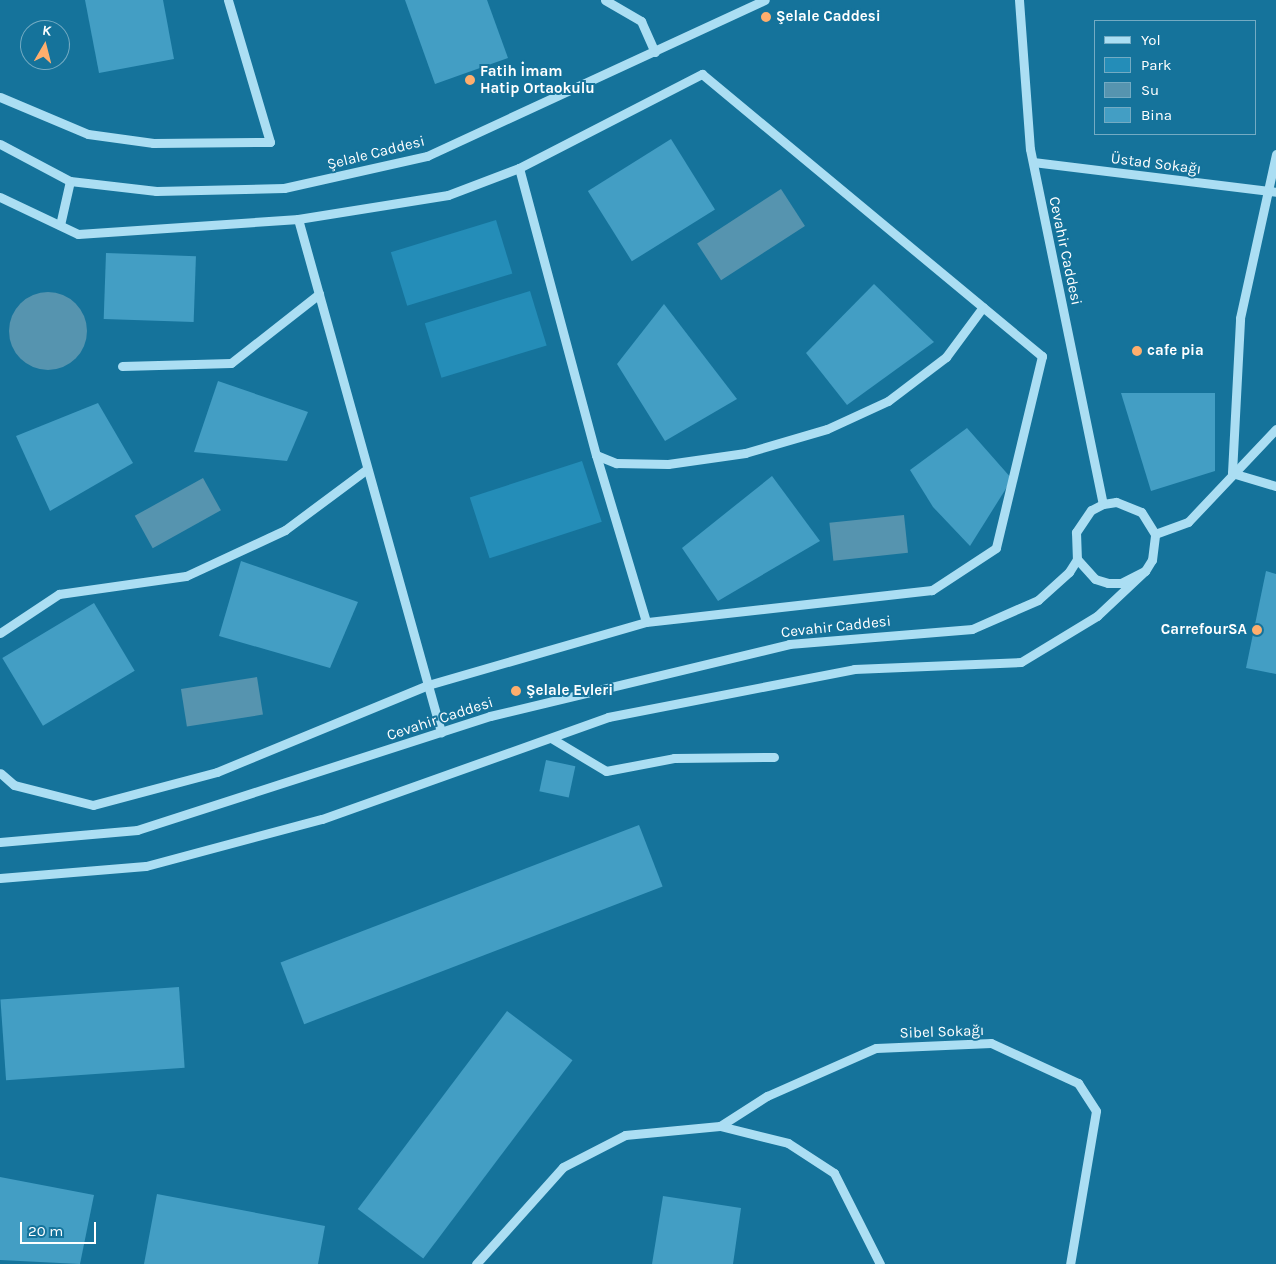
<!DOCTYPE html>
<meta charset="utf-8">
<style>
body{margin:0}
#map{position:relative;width:1276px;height:1264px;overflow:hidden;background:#15739b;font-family:Karla,sans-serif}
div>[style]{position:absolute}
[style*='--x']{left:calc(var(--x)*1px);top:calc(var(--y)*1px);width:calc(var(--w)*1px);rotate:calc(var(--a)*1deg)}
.green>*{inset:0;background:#248db8;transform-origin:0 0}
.water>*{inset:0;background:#5694af;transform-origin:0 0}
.round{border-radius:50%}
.building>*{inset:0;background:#439ec4;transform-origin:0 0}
.minor>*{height:9px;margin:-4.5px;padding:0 4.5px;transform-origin:4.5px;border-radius:4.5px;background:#abdef3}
.dots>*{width:14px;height:14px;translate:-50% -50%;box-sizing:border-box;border:2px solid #15739b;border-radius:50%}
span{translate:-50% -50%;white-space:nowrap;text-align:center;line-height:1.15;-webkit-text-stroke:4px #15739b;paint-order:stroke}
.poi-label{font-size:15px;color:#fff;font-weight:700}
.left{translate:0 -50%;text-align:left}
.right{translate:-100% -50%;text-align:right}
.street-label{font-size:15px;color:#fff}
.legend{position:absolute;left:1094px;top:20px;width:162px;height:115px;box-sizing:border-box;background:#15739b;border:1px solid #73abc3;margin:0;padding:6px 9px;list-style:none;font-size:15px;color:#fff}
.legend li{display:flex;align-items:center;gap:10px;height:25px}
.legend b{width:25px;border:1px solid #73abc3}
.north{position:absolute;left:20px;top:20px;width:50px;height:50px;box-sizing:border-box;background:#15739b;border:1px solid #73abc3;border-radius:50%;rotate:8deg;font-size:14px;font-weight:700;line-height:20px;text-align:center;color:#fff}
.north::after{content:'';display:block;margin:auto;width:18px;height:22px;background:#ffae6d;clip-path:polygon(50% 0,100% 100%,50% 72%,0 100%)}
.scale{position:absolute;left:20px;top:1222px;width:76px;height:22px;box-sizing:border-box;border:2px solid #fff;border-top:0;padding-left:6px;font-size:15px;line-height:18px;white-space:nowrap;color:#fff;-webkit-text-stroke:4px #15739b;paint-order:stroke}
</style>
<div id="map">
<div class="green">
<i style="left:496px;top:220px;width:56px;height:110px;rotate:73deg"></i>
<i style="left:530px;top:291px;width:57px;height:110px;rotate:73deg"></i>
<i style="left:582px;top:461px;width:64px;height:118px;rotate:72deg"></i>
</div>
<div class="water">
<i style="left:781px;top:189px;width:44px;height:100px;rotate:57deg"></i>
<i class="round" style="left:9px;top:292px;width:78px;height:78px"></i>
<i style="left:203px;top:478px;width:37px;height:78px;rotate:61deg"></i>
<i style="left:904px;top:515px;width:38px;height:75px;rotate:84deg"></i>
<i style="left:257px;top:677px;width:38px;height:77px;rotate:81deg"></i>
</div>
<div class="building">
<i style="clip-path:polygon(85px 0,163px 0,174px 59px,99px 73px)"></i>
<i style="clip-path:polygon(405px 0,487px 0,508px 58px,435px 84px)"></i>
<i style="left:671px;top:139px;width:83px;height:98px;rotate:58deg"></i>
<i style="left:106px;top:253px;width:90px;height:66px;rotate:2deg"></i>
<i style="clip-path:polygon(874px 284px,934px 342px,847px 405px,806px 353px)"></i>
<i style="clip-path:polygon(664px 304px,737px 399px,665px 441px,617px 364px)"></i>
<i style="clip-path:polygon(218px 381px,308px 412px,287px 461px,194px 452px)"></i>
<i style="clip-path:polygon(1121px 393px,1215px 393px,1215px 471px,1151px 491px)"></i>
<i style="clip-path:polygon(98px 403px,133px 463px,50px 511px,16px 436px)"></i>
<i style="clip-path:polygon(967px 428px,1012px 479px,970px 546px,933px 507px,910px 470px)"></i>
<i style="clip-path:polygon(772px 476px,820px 541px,718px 601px,682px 548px)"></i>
<i style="clip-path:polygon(241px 561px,358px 602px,330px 668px,219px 636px)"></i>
<i style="clip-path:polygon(1266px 571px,1276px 574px,1276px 674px,1246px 668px)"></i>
<i style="left:94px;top:603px;width:79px;height:107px;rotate:59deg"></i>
<i style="left:546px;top:760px;width:30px;height:32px;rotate:12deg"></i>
<i style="left:639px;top:825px;width:66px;height:384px;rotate:69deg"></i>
<i style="left:179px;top:987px;width:81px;height:179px;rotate:86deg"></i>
<i style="left:507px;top:1011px;width:82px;height:248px;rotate:37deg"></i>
<i style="clip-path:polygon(0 1177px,94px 1195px,80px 1264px,0 1260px)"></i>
<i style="clip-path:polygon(157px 1194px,325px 1226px,318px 1264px,144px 1264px)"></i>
<i style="clip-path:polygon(663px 1196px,741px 1208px,733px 1264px,652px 1264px)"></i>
</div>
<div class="minor">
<i style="--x:605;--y:0;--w:42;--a:30.3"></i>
<i style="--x:641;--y:21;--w:34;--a:66"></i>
<i style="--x:1019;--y:0;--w:149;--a:85.8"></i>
<i style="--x:1030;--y:149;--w:362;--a:78.4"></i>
<i style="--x:0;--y:97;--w:95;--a:22.8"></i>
<i style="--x:88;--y:134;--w:66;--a:7.9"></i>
<i style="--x:153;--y:143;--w:117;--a:-0.5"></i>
<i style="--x:270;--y:142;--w:148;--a:-106.5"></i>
<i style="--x:0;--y:144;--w:79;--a:27.9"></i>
<i style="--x:70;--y:181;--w:87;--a:6.6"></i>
<i style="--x:156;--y:191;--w:128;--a:-1.3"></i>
<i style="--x:284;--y:188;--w:147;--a:-12.6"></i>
<i style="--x:427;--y:156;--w:372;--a:-24.8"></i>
<i style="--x:1033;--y:162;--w:245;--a:7"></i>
<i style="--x:519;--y:168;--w:297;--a:75"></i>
<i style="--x:596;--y:455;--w:174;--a:73.3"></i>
<i style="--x:0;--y:197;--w:86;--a:25.4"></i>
<i style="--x:78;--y:234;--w:221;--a:-3.9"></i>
<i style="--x:298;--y:219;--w:152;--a:-9.1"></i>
<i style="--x:448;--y:195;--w:76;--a:-20.8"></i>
<i style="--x:519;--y:168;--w:206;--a:-27.2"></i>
<i style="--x:702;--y:74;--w:442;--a:39.7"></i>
<i style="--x:1042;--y:356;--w:197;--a:103.5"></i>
<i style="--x:996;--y:548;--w:77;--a:146.7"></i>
<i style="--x:932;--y:590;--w:288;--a:173.6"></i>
<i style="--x:646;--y:622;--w:227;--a:163.9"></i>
<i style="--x:428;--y:685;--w:228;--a:157.6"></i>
<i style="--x:217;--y:772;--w:128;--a:165.1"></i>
<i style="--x:93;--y:805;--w:81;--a:-165.8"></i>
<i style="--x:14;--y:785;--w:18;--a:-139"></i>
<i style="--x:298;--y:219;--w:533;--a:74.42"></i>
<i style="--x:60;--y:225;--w:45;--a:-77.2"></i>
<i style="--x:122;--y:366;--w:109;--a:-1.6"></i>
<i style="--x:231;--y:363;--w:112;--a:-38.1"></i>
<i style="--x:596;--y:455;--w:22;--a:22"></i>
<i style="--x:616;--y:463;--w:52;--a:1.1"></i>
<i style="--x:668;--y:464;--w:78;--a:-8.1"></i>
<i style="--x:745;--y:453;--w:85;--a:-16.3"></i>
<i style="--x:827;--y:429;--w:67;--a:-24.7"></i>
<i style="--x:888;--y:401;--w:73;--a:-37.2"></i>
<i style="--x:946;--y:357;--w:62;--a:-53.5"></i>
<i style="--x:1232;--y:473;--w:155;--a:-87"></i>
<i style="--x:1240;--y:318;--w:168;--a:-77.6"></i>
<i style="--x:1232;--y:473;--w:46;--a:16.5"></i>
<i style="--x:1155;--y:534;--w:35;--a:-20"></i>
<i style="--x:1188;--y:522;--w:128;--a:-46.6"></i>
<i style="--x:0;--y:633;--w:71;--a:-33.5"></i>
<i style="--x:59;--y:594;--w:128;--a:-8.1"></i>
<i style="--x:186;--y:576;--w:109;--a:-24.9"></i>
<i style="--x:285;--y:530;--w:102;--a:-36.6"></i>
<i style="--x:551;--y:738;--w:64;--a:31"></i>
<i style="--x:606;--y:771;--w:69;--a:-10.8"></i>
<i style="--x:674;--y:758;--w:100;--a:-0.6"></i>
<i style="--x:0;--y:842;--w:138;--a:-5"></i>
<i style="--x:137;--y:830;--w:371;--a:-17.9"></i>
<i style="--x:490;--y:716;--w:308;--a:-13.5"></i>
<i style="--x:789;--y:644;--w:184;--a:-4.7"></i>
<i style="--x:972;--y:629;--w:72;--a:-23.7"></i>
<i style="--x:1038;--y:600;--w:42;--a:-42.1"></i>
<i style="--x:1069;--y:572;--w:15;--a:-58"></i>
<i style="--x:0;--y:878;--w:146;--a:-4.7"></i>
<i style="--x:146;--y:866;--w:182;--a:-15"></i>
<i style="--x:322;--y:819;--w:304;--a:-19.6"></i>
<i style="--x:608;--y:717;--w:251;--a:-11"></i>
<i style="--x:854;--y:669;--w:167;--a:-2.4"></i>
<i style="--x:1021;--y:662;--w:89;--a:-31.2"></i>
<i style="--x:1097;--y:616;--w:66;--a:-43.2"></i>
<i style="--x:1145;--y:571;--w:13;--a:-58"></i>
<i style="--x:1152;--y:560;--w:26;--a:-83"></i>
<i style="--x:1155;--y:534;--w:26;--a:-122"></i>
<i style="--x:1141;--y:512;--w:27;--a:-158"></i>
<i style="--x:1116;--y:502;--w:13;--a:171"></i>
<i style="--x:1103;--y:504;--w:13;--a:153"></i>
<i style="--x:1091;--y:510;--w:27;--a:124"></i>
<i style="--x:1076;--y:532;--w:27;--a:88"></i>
<i style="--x:1077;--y:559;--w:27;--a:48"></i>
<i style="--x:1095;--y:579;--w:14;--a:17"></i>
<i style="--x:1108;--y:583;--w:13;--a:0"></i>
<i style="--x:1121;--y:583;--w:27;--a:-27"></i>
<i style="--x:720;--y:1126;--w:56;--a:-32.6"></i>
<i style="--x:767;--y:1096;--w:119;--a:-23.8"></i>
<i style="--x:876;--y:1048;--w:115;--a:-2.5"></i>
<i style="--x:991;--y:1043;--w:96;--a:24.7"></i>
<i style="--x:1078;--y:1083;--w:33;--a:57"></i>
<i style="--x:1096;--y:1111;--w:155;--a:99.6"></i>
<i style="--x:476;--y:1264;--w:130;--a:-48.1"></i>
<i style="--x:563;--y:1167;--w:70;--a:-27.3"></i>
<i style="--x:625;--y:1135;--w:95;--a:-5.4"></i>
<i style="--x:720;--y:1126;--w:70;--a:14"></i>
<i style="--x:788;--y:1143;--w:55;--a:33.1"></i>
<i style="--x:834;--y:1173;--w:102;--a:63.2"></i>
</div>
<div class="dots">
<i style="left:766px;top:17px;background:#ffae6d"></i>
<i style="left:470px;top:80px;background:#ffae6d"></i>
<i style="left:1137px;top:351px;background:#ffae6d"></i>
<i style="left:1257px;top:630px;background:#ffae6d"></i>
<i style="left:516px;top:691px;background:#ffae6d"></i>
</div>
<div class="poi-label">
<span class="left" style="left:776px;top:17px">Şelale Caddesi</span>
<span class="left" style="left:480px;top:80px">Fatih İmam<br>Hatip Ortaokulu</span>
<span class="left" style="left:1147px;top:351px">cafe pia</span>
<span class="right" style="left:1247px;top:630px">CarrefourSA</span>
<span class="left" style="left:526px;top:691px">Şelale Evleri</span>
</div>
<div class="street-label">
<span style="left:376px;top:153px;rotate:-14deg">Şelale Caddesi</span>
<span style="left:1156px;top:164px;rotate:7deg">Üstad Sokağı</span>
<span style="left:1065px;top:251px;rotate:78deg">Cevahir Caddesi</span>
<span style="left:836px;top:627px;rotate:-6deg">Cevahir Caddesi</span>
<span style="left:440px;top:719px;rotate:-18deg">Cevahir Caddesi</span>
<span style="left:942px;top:1032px;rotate:-2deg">Sibel Sokağı</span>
</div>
<ul class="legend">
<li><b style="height:6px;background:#abdef3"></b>Yol</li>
<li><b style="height:14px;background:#248db8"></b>Park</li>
<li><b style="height:14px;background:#5694af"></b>Su</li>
<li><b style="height:14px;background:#439ec4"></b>Bina</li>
</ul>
<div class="north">K</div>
<div class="scale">20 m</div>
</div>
